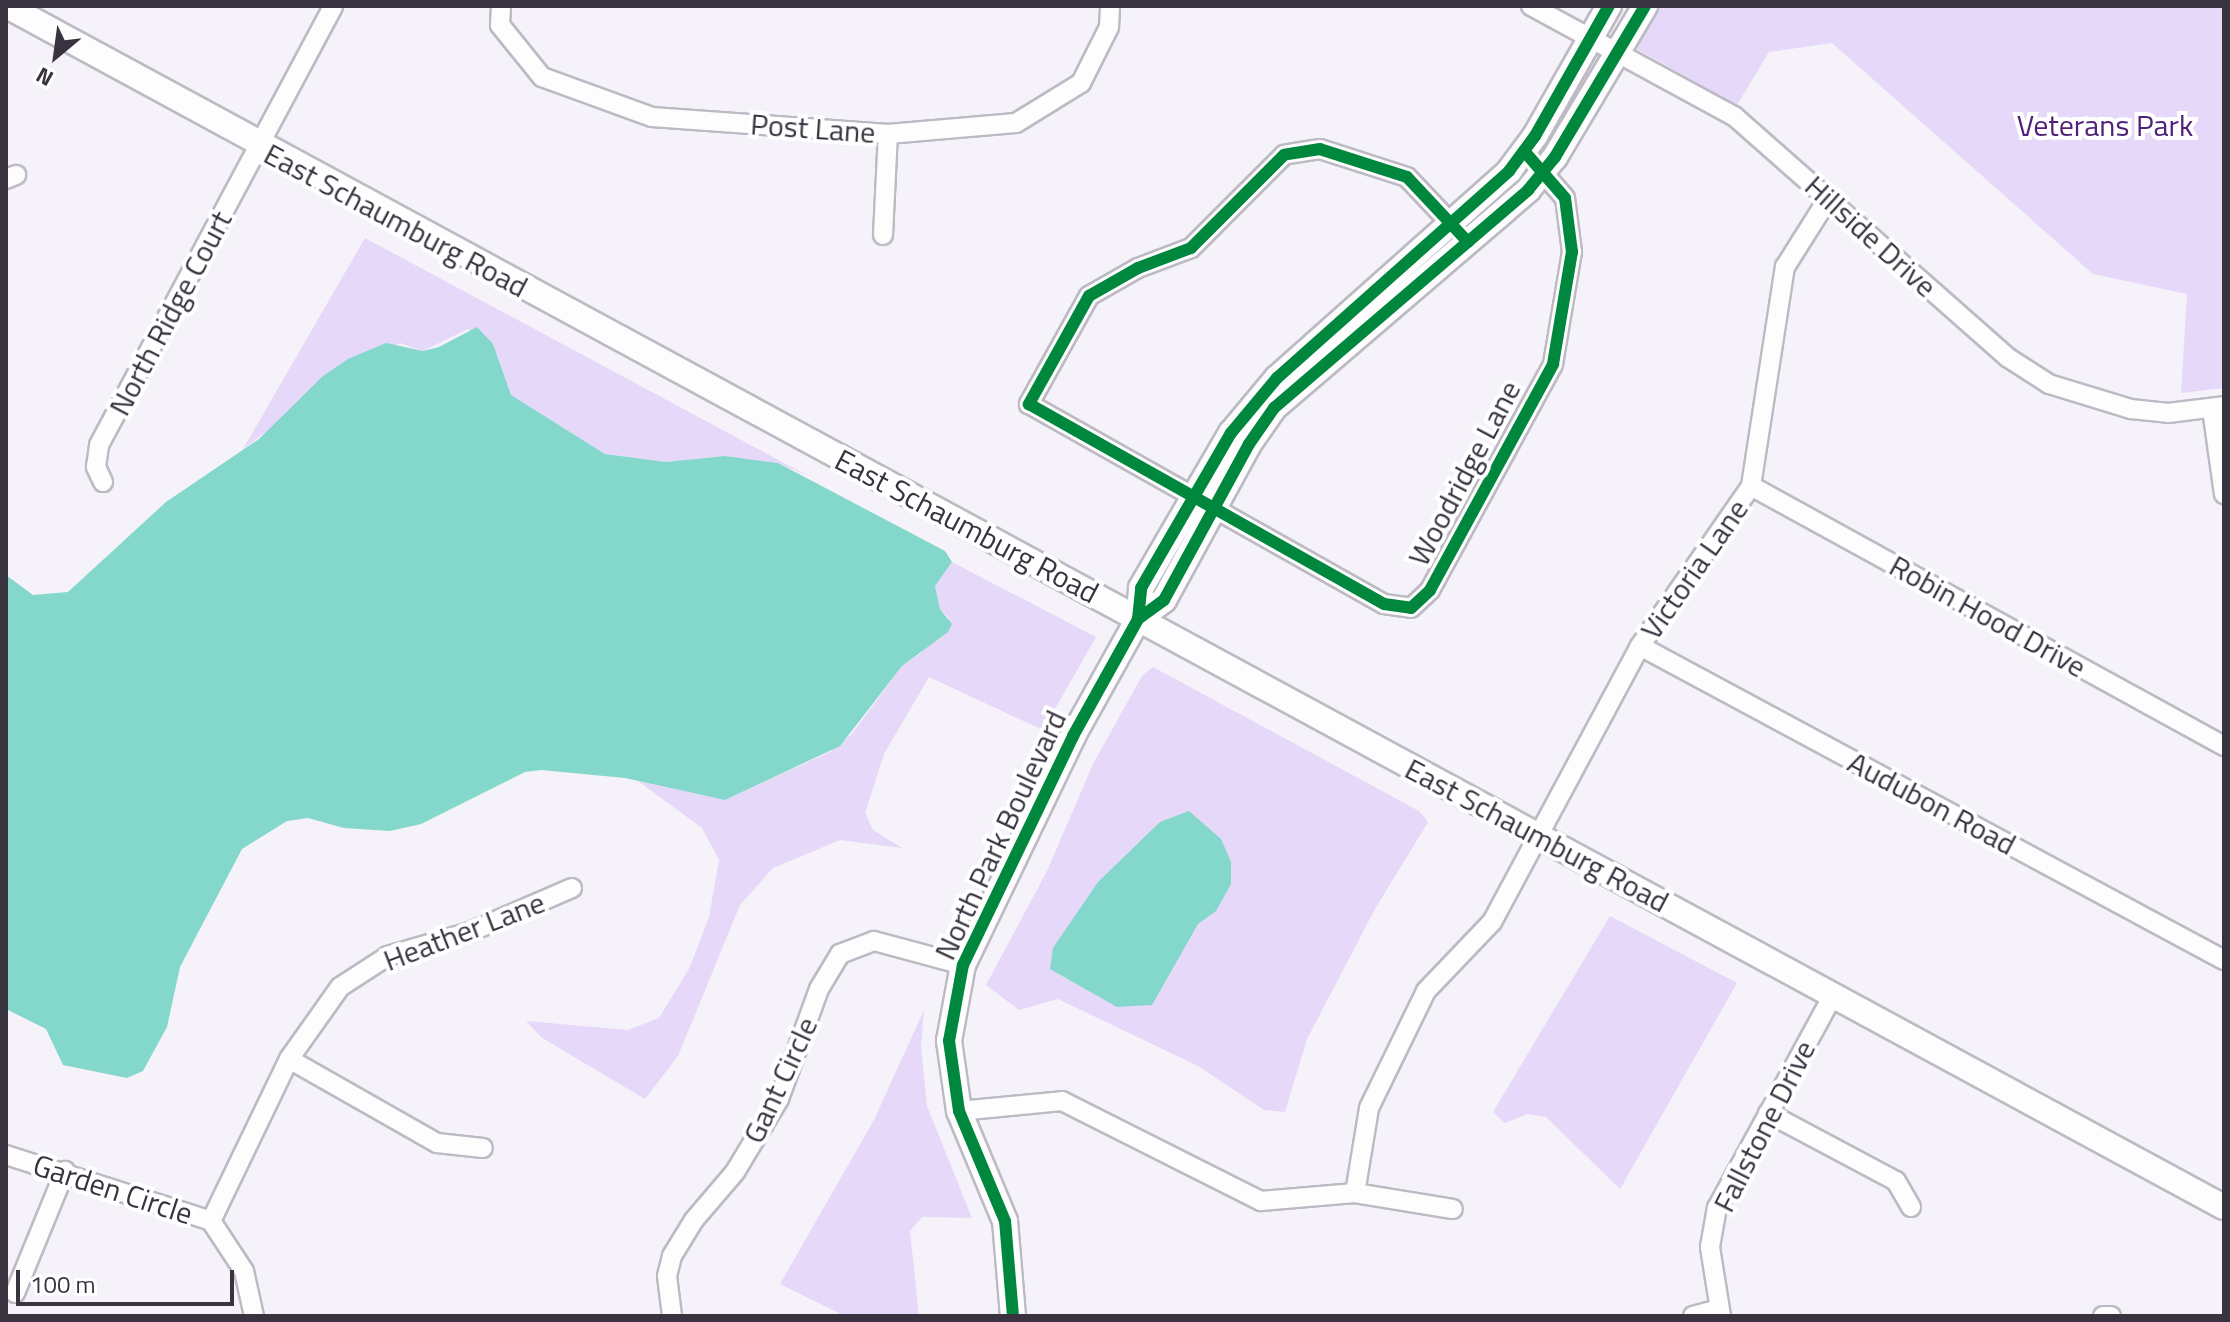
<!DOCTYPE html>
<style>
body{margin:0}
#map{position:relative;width:2230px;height:1322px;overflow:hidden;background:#f5f2fa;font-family:"Titillium Web",sans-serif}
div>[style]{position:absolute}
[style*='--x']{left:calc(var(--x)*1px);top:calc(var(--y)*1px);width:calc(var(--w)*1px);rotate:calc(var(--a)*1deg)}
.green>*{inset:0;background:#e6d8f8}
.water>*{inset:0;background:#84d7cb}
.roads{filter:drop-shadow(2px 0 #bdbac3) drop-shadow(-2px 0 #bdbac3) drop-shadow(0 2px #bdbac3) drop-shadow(0 -2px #bdbac3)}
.street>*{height:18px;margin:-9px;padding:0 9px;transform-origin:9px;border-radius:9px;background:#fefdfe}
.secondary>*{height:24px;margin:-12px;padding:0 12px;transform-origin:12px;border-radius:12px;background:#fefdfe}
.cycleway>*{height:12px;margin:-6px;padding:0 6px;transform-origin:6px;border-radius:6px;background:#00873e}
span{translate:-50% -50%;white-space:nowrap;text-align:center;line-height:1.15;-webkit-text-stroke:8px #fff;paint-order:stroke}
.park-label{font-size:30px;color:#4f2178}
.street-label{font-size:30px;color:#393340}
.frame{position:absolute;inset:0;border:8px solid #393340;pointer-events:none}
.north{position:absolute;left:16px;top:16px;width:80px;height:80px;-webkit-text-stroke:6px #fff;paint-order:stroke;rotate:209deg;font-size:22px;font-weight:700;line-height:32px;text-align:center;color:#393340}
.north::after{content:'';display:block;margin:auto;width:28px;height:36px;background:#393340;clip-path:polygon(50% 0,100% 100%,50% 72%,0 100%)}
.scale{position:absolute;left:16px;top:1270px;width:218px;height:36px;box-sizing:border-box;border:4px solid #393340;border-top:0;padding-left:10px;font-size:24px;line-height:28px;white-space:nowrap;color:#393340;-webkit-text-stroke:6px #fff;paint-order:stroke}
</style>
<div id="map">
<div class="green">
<i style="clip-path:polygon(1659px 6px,2224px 6px,2224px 388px,2181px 393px,2187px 294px,2093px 274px,1832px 43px,1769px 52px,1737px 105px,1635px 48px)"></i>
<i style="clip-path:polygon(365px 238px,808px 476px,778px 463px,725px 456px,666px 462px,605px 454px,511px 395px,493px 344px,468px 329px,423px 351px,400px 343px,303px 395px,277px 424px,243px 449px)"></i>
<i style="clip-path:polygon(952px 562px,1096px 637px,1043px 730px,929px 677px,884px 754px,865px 813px,873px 830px,902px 848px,840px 840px,773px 868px,740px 905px,678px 1056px,645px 1099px,542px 1038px,526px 1021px,628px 1030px,659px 1018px,690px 967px,709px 917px,719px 860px,702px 828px,638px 781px,725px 800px,830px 752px,851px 735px,902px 666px,921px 653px,949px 618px,940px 609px,935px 586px)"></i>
<i style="clip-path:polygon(1153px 667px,1419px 811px,1428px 822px,1375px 909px,1307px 1039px,1285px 1112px,1264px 1110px,1198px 1066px,1058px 999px,1019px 1010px,986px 985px,1047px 871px,1093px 764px,1142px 676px)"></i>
<i style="clip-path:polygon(1610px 916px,1737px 983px,1620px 1189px,1546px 1117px,1527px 1114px,1505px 1123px,1493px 1112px)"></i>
<i style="clip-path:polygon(924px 1010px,921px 1046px,927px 1106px,972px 1218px,922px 1217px,910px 1231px,919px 1316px,845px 1316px,780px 1284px,874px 1120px)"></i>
</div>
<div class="water">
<i style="clip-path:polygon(477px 327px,493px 344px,511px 395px,605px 454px,666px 462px,725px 456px,778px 463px,945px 551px,952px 562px,935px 586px,940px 609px,952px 624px,948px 632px,902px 666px,840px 746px,725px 800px,625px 778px,541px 770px,525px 772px,421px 824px,390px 831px,344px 828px,308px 818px,287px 821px,242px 849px,180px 967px,167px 1027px,143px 1071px,127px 1078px,63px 1065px,46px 1029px,6px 1009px,6px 575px,33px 595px,68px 592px,166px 502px,259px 439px,323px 376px,348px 359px,386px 343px,423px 351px,439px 347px)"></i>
<i style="clip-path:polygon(1189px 811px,1221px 839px,1231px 862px,1231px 884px,1216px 911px,1198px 924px,1152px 1005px,1117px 1007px,1050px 969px,1053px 948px,1098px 882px,1160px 822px)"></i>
</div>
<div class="roads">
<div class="street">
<i style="--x:501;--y:6;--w:19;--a:93"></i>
<i style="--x:500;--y:25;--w:67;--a:51.1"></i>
<i style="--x:542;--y:77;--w:117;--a:20"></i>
<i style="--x:652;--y:117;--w:237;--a:4.1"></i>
<i style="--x:888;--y:134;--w:128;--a:-4.9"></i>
<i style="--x:1016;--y:123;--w:76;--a:-31.6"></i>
<i style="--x:1081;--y:83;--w:63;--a:-63.4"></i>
<i style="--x:1109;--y:27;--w:21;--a:-87"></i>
<i style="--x:1531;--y:6;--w:231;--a:28.5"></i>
<i style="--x:1734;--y:116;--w:364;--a:41.4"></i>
<i style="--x:2007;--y:357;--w:50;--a:32.7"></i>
<i style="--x:2049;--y:384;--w:86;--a:17"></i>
<i style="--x:2131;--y:409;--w:37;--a:6"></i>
<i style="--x:2168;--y:413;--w:56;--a:-7.1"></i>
<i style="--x:6;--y:179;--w:11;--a:-22"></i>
<i style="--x:1458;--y:231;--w:74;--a:-133.4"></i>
<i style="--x:1407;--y:177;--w:91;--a:-162.2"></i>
<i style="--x:1320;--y:149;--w:36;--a:171"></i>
<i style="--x:1284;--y:155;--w:132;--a:135"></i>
<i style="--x:1191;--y:248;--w:57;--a:159.3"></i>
<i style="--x:1138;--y:268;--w:56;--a:150.3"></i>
<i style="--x:1089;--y:296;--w:124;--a:119.1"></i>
<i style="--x:1029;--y:404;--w:407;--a:29.4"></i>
<i style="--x:1384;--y:604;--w:27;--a:8"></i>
<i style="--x:1411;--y:608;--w:26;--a:-43"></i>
<i style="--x:1430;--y:590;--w:257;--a:-61.4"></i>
<i style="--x:1553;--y:364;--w:114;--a:-80.4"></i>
<i style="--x:1572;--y:252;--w:54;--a:-97.4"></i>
<i style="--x:1565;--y:198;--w:62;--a:-131.1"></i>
<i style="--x:883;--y:235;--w:101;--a:-87.2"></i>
<i style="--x:2212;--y:409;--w:86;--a:82"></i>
<i style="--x:103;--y:482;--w:17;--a:-115"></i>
<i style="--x:96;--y:467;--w:22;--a:-82"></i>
<i style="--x:99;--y:445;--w:497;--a:-61.9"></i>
<i style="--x:1751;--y:486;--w:540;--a:28.8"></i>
<i style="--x:1640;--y:646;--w:663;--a:28.27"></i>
<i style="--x:289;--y:1059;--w:170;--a:29.6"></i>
<i style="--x:437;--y:1143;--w:46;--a:6.2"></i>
<i style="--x:959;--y:1111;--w:103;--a:-5.5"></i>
<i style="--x:1062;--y:1101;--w:223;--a:26.7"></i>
<i style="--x:1261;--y:1201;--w:94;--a:-4.9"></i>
<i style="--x:1355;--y:1193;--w:99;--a:9.3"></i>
<i style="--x:1768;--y:1113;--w:145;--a:28"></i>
<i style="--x:1896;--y:1181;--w:30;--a:60"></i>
<i style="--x:6;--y:1155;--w:215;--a:17.8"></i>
<i style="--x:211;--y:1221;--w:60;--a:56.6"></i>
<i style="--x:244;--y:1271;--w:46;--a:77.5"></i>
<i style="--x:1355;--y:1193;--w:86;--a:-80.6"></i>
<i style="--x:1369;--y:1108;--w:130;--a:-64"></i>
<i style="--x:1426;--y:991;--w:95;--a:-46.3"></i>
<i style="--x:1492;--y:922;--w:313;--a:-61.8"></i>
<i style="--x:1640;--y:646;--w:195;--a:-55.2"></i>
<i style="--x:1751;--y:486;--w:222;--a:-81.2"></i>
<i style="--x:1785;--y:267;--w:83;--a:-57.8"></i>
<i style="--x:211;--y:1221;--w:180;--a:-64.3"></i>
<i style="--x:289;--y:1059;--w:88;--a:-54.7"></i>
<i style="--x:340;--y:987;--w:57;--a:-32.9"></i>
<i style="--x:388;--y:956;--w:85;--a:-16.3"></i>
<i style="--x:470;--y:932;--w:111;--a:-23.3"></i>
<i style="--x:15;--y:1293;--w:132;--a:-67.7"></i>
<i style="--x:672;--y:1316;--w:40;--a:-97.1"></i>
<i style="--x:667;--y:1276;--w:21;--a:-76"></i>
<i style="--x:672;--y:1256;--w:42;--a:-58.6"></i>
<i style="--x:694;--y:1220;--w:63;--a:-49.5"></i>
<i style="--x:735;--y:1172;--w:85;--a:-58.9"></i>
<i style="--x:779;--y:1099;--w:117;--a:-70"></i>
<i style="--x:819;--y:989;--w:41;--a:-59"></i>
<i style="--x:840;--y:954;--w:36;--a:-21"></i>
<i style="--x:874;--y:941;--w:92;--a:15.1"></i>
<i style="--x:1693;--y:1316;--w:27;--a:-15"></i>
<i style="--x:1721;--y:1316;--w:70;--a:-99.1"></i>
<i style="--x:1710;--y:1247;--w:40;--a:-80"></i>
<i style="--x:1717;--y:1208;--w:243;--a:-61.4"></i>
<i style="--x:2103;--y:1316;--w:8;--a:0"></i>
</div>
<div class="secondary">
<i style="--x:7;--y:6;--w:2521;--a:28.45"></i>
<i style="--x:1138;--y:619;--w:32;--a:-36"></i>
<i style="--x:1164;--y:600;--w:178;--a:-61.4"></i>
<i style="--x:1249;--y:444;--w:44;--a:-55.2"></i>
<i style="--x:1274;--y:408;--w:335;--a:-40.6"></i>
<i style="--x:1528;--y:190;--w:43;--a:-50.7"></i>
<i style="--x:1555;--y:157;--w:176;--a:-59.2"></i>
<i style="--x:1013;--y:1316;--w:95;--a:-94.8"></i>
<i style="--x:1005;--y:1221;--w:119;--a:-112.7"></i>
<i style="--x:959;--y:1111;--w:71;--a:-98.1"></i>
<i style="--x:949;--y:1041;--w:77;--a:-79.6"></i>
<i style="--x:963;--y:965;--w:254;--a:-64.3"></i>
<i style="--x:1073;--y:736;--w:134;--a:-60.9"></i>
<i style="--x:1138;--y:619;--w:31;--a:-84"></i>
<i style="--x:1141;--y:588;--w:179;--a:-59.9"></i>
<i style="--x:1231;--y:433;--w:72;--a:-50.1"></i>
<i style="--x:1277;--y:378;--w:311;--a:-41.7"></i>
<i style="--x:1509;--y:171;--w:44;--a:-53.4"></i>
<i style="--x:1535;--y:136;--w:150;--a:-60.4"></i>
</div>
</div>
<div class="cycleway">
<i style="--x:1468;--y:242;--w:89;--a:-133.2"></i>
<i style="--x:1407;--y:177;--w:91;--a:-162.2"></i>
<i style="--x:1320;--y:149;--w:36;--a:171"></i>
<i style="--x:1284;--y:155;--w:132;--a:135"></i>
<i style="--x:1191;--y:248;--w:57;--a:159.3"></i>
<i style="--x:1138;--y:268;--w:56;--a:150.3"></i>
<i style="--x:1089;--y:296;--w:124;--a:119.1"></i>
<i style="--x:1029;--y:404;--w:407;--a:29.4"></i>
<i style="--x:1384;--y:604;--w:27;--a:8"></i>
<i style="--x:1411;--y:608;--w:26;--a:-43"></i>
<i style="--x:1430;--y:590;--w:257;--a:-61.4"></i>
<i style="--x:1553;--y:364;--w:114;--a:-80.4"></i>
<i style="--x:1572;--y:252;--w:54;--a:-97.4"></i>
<i style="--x:1565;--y:198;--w:62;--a:-131.1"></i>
<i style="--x:1138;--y:619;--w:32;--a:-36"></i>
<i style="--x:1164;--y:600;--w:178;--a:-61.4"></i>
<i style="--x:1249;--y:444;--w:44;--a:-55.2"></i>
<i style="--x:1274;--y:408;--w:335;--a:-40.6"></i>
<i style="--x:1528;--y:190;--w:43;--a:-50.7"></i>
<i style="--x:1555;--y:157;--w:176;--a:-59.2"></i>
<i style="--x:1013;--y:1316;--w:95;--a:-94.8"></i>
<i style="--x:1005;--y:1221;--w:119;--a:-112.7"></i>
<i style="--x:959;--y:1111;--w:71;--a:-98.1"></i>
<i style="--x:949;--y:1041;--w:77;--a:-79.6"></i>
<i style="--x:963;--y:965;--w:254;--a:-64.3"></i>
<i style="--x:1073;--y:736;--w:134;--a:-60.9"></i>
<i style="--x:1138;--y:619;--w:31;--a:-84"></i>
<i style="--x:1141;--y:588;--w:179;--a:-59.9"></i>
<i style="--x:1231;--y:433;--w:72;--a:-50.1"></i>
<i style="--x:1277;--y:378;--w:311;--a:-41.7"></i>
<i style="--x:1509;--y:171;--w:44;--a:-53.4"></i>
<i style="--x:1535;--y:136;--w:150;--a:-60.4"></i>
</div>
<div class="park-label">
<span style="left:2105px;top:125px">Veterans Park</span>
</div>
<div class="street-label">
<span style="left:813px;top:128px;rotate:4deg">Post Lane</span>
<span style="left:396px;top:220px;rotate:28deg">East Schaumburg Road</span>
<span style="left:1871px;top:236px;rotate:42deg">Hillside Drive</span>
<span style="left:170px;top:313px;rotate:-62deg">North Ridge Court</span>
<span style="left:1464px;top:473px;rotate:-62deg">Woodridge Lane</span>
<span style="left:967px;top:526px;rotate:28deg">East Schaumburg Road</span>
<span style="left:1694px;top:569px;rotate:-55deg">Victoria Lane</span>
<span style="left:1988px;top:616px;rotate:29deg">Robin Hood Drive</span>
<span style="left:1932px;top:803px;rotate:28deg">Audubon Road</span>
<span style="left:1000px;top:835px;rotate:-65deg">North Park Boulevard</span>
<span style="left:1537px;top:835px;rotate:28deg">East Schaumburg Road</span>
<span style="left:464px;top:931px;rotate:-21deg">Heather Lane</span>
<span style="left:780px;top:1080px;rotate:-65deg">Gant Circle</span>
<span style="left:1764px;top:1126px;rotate:-63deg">Fallstone Drive</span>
<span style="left:113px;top:1189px;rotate:18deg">Garden Circle</span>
</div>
<div class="frame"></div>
<div class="north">N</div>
<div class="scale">100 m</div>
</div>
